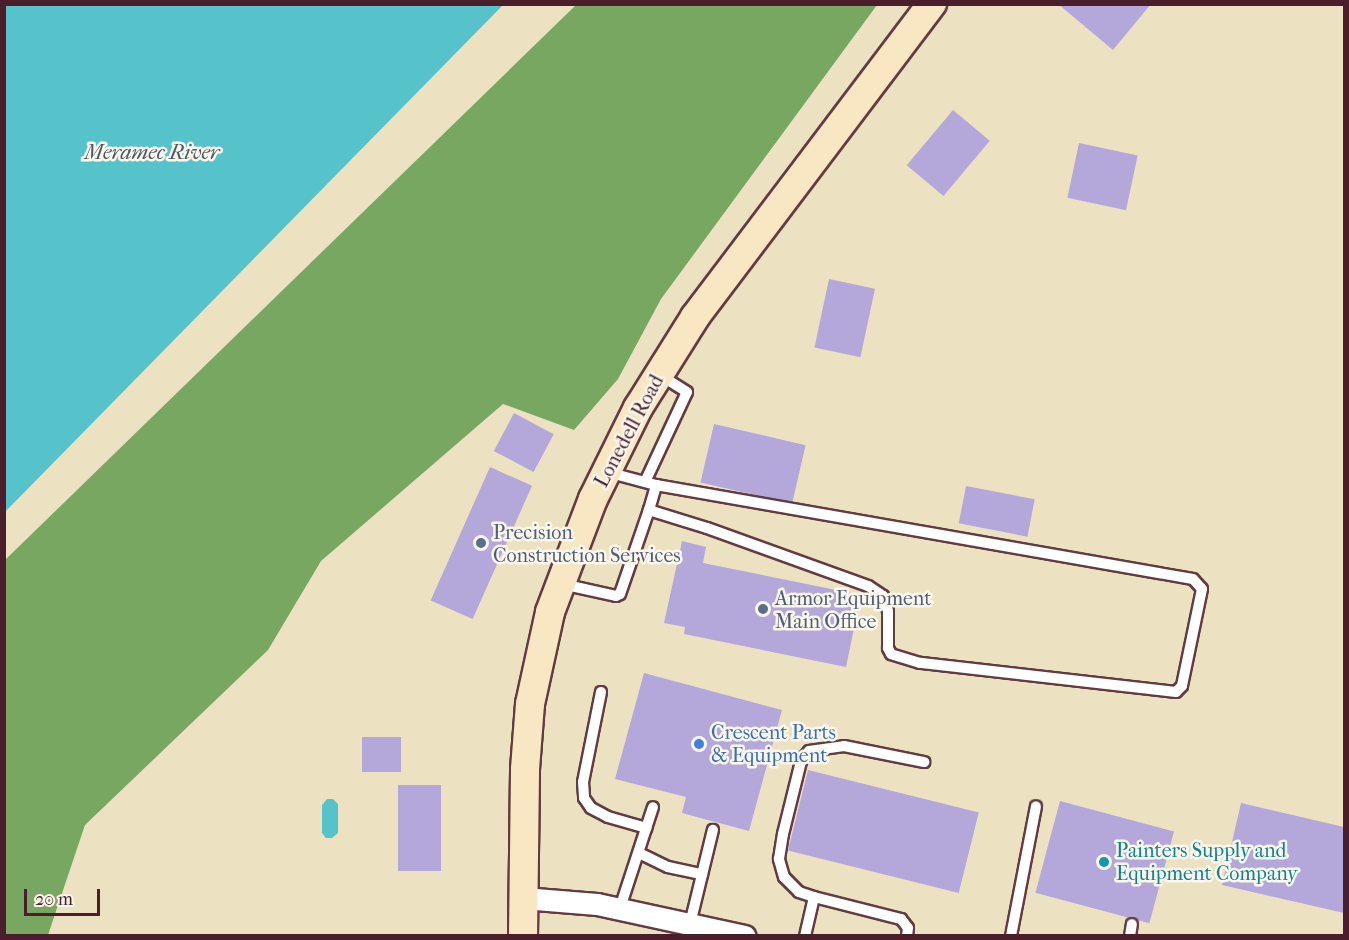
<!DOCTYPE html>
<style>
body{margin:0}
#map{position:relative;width:1349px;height:940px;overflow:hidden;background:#ece2c2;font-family:"IM FELL French Canon",serif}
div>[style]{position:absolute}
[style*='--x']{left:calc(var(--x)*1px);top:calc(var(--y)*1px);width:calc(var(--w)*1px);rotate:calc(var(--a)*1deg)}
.forest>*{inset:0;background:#78a761}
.water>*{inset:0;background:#55c3c9}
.building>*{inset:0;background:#b4a8da;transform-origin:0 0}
.roads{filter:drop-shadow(2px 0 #623c42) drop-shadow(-2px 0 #623c42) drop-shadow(0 2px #623c42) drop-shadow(0 -2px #623c42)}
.lane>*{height:10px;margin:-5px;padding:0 5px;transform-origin:5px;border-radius:5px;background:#fff}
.street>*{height:21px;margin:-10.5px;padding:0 10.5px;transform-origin:10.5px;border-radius:10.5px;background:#fff}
.secondary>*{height:28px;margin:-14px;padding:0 14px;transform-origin:14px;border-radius:14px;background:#f9e7c3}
.dots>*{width:16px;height:16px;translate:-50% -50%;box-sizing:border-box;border:3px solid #fbf7ec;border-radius:50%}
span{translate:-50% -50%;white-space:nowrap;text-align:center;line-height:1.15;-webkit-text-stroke:5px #fbf7ec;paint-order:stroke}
.street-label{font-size:20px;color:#4a1f2b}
.service-label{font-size:20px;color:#4e5e75}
.left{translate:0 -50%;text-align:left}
.shop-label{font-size:20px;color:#366cbe}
.culture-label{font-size:20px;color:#0d838f}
.water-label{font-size:21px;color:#4e5862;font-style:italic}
.frame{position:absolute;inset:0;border:6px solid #4a1f2b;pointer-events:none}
.scale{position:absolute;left:24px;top:889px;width:76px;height:27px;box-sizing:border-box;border:3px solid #4a1f2b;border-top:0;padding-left:8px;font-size:18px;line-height:21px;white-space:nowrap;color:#4a1f2b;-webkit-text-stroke:4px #fbf7ec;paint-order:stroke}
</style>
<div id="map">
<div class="forest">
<i style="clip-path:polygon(576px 5px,877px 5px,661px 299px,618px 379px,574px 430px,503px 404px,321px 561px,268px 650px,85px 825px,48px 935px,5px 935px,5px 560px)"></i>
</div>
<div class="water">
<i style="clip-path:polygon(5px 4px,503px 5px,5px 512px,4px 5px)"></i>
<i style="clip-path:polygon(327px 799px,333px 799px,338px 804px,338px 833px,332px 838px,326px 838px,322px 833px,322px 805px)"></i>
</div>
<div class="building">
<i style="clip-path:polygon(1058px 4px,1151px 4px,1113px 50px)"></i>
<i style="left:953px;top:110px;width:48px;height:72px;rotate:40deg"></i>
<i style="left:1079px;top:143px;width:60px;height:56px;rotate:12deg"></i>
<i style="left:829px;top:279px;width:47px;height:70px;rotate:12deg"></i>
<i style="left:514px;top:413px;width:45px;height:43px;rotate:28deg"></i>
<i style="left:714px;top:424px;width:94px;height:60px;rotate:13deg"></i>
<i style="left:490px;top:467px;width:46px;height:146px;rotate:24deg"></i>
<i style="left:966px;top:486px;width:70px;height:38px;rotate:11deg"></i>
<i style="clip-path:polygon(682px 541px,706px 547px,703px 563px,861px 595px,846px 667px,684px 634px,685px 627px,664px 623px)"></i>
<i style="clip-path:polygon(644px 673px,782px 710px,749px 831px,682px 813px,686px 797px,615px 779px)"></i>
<i style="left:401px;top:737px;width:35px;height:39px;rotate:90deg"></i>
<i style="left:808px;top:770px;width:176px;height:83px;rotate:14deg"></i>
<i style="left:398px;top:785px;width:43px;height:86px"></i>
<i style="left:1060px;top:801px;width:118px;height:95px;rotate:15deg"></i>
<i style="clip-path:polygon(1241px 803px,1344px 827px,1344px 913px,1222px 885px)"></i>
</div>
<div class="roads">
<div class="lane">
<i style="--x:607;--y:472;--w:51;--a:14.9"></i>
<i style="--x:656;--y:485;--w:545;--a:9.93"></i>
<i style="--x:1193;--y:579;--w:13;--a:48"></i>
<i style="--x:1202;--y:589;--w:99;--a:101.7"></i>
<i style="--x:1182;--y:686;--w:8;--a:135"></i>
<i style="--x:1176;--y:692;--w:258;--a:-173.5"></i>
<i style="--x:920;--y:663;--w:30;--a:-163"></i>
<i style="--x:891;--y:654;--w:7;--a:-117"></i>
<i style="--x:888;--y:648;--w:37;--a:-90"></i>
<i style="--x:888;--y:611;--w:16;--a:-108"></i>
<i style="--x:883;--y:596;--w:18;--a:-146"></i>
<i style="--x:868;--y:586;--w:171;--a:-160.2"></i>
<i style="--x:707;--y:528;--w:61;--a:-162.8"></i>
<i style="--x:649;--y:510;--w:26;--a:-74"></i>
<i style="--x:645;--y:482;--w:99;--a:-65"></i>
<i style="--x:687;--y:392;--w:32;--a:-148"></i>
<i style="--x:562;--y:584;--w:55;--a:12.5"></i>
<i style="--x:616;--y:596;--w:4;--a:-27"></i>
<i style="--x:620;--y:594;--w:89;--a:-71"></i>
<i style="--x:601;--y:692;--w:92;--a:101.3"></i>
<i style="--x:583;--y:782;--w:16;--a:86"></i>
<i style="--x:584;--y:798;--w:12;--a:55"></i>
<i style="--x:591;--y:808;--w:19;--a:28"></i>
<i style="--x:608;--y:817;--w:40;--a:16"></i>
<i style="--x:639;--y:853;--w:32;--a:26"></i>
<i style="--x:668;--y:867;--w:35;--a:12"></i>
<i style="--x:814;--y:897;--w:90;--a:14.2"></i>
<i style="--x:901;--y:919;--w:11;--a:52"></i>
<i style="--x:908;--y:928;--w:8;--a:97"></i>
<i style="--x:620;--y:908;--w:106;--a:-71.9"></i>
<i style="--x:690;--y:924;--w:97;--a:-76.3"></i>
<i style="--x:805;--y:936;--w:40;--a:-77"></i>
<i style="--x:814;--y:897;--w:16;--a:-162"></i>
<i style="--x:799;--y:892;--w:21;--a:-135"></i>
<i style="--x:784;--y:877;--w:19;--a:-106"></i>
<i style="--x:779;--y:859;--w:25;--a:-81"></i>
<i style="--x:783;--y:834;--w:75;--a:-76.1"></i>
<i style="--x:801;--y:761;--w:13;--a:-51"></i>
<i style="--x:809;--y:751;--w:35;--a:-8"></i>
<i style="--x:844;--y:746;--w:82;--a:11.3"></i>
<i style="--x:1011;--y:936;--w:132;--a:-79.1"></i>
<i style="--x:1130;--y:936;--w:12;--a:-81"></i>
</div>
<div class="street">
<i style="--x:523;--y:898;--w:74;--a:4.6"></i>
<i style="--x:597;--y:904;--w:151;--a:12.2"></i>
</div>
<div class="secondary">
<i style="--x:523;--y:936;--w:167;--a:-89.3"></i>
<i style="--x:525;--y:769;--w:65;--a:-85.6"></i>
<i style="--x:530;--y:704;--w:94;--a:-77.7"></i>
<i style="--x:550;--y:612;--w:121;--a:-69.2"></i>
<i style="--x:593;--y:499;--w:102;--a:-63.7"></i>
<i style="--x:638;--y:408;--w:107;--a:-57.9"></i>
<i style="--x:695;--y:317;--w:393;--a:-52.9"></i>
</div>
</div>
<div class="dots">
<i style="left:481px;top:543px;background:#5c6f8a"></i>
<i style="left:763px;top:609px;background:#5c6f8a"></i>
<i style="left:699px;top:744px;background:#3f7fe0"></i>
<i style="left:1104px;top:862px;background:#0f9aa8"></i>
</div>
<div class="street-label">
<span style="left:629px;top:431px;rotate:-62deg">Lonedell Road</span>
</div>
<div class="service-label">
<span class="left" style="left:493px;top:544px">Precision<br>Construction Services</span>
<span class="left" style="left:775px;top:610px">Armor Equipment<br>Main Office</span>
</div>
<div class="shop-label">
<span class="left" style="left:711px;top:744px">Crescent Parts<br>&amp; Equipment</span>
</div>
<div class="culture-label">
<span class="left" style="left:1116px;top:862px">Painters Supply and<br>Equipment Company</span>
</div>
<div class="water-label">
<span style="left:152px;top:152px">Meramec River</span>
</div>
<div class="frame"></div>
<div class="scale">20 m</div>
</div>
